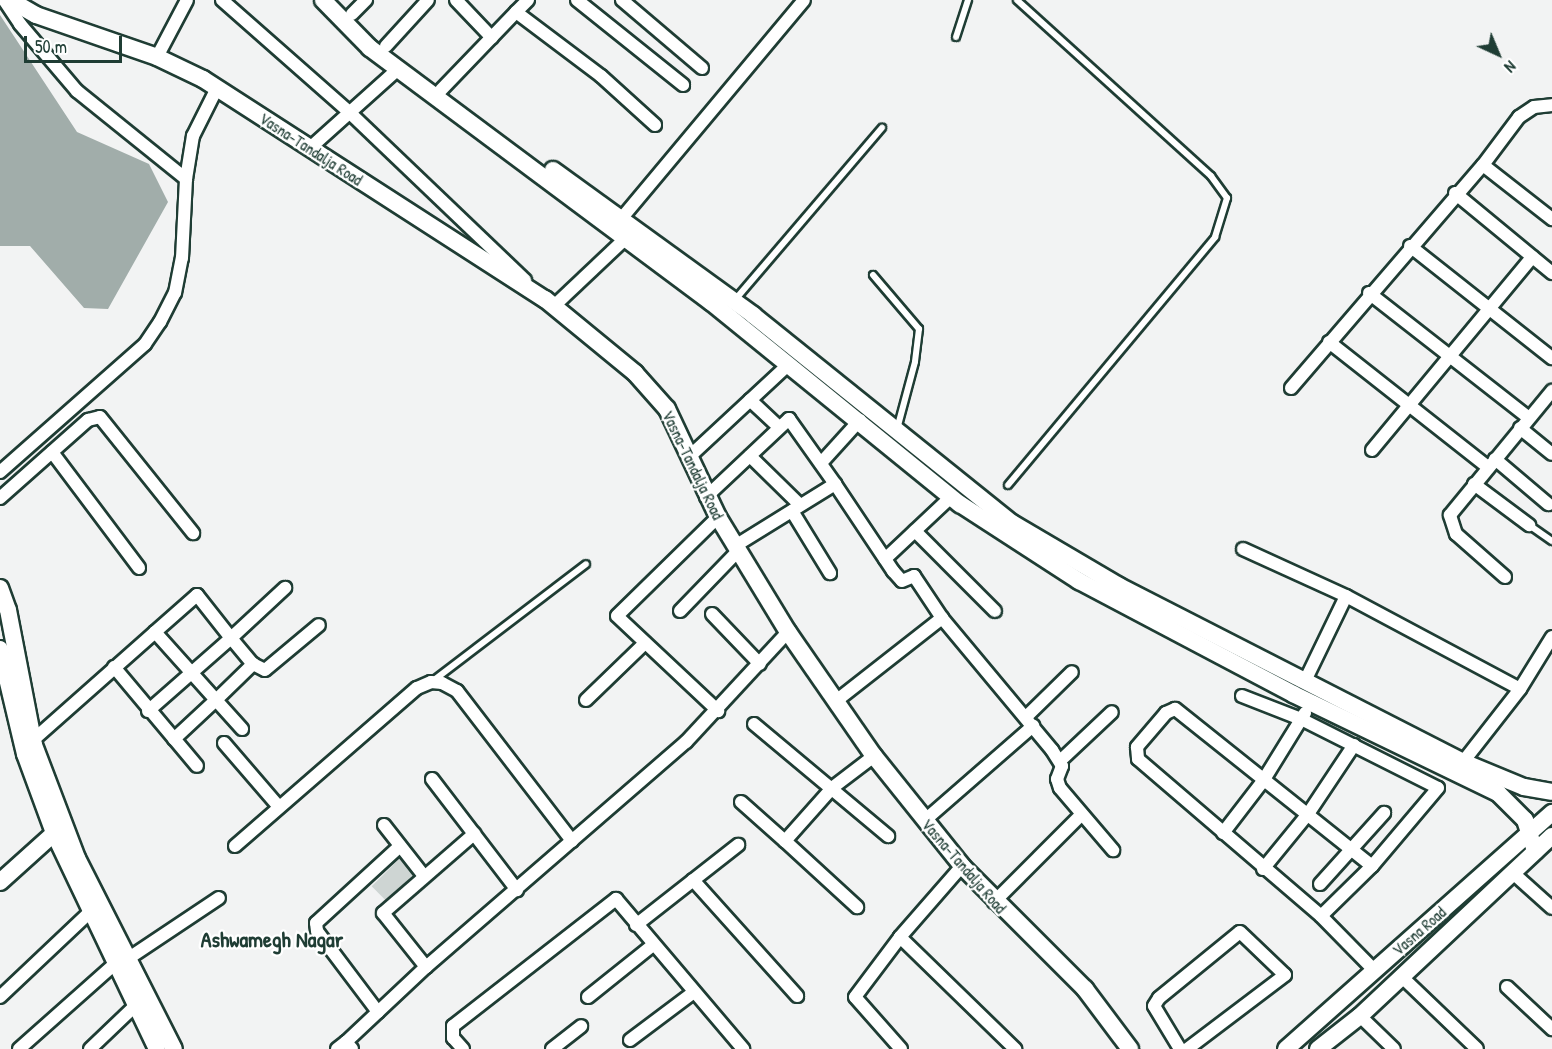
<!DOCTYPE html>
<style>
body{margin:0}
#map{position:relative;width:1552px;height:1049px;overflow:hidden;background:#f2f3f3;font-family:"Patrick Hand",sans-serif}
div>[style]{position:absolute}
[style*='--x']{left:calc(var(--x)*1px);top:calc(var(--y)*1px);width:calc(var(--w)*1px);rotate:calc(var(--a)*1deg)}
.green>*{inset:0;background:#ced5d3;transform-origin:0 0}
.water>*{inset:0;background:#a1adaa}
.roads{filter:drop-shadow(2px 0 #1f3d34) drop-shadow(-2px 0 #1f3d34) drop-shadow(0 2px #1f3d34) drop-shadow(0 -2px #1f3d34)}
.lane>*{height:6px;margin:-3px;padding:0 3px;transform-origin:3px;border-radius:3px;background:#fff}
.street>*{height:12px;margin:-6px;padding:0 6px;transform-origin:6px;border-radius:6px;background:#fff}
.secondary>*{height:16px;margin:-8px;padding:0 8px;transform-origin:8px;border-radius:8px;background:#fff}
span{translate:-50% -50%;white-space:nowrap;text-align:center;line-height:1.15;-webkit-text-stroke:4.5px #fff;paint-order:stroke}
.street-label{font-size:16px;color:#1f3d34}
.district-label{font-size:22px;color:#1f3d34;font-weight:700}
.north{position:absolute;left:1468px;top:24px;width:60px;height:60px;-webkit-text-stroke:4px #fff;paint-order:stroke;rotate:136deg;font-size:16px;font-weight:700;line-height:24px;text-align:center;color:#1f3d34}
.north::after{content:'';display:block;margin:auto;width:21px;height:27px;background:#1f3d34;clip-path:polygon(50% 0,100% 100%,50% 72%,0 100%)}
.scale{position:absolute;left:24px;top:36px;width:98px;height:27px;box-sizing:border-box;border:3px solid #1f3d34;border-top:0;padding-left:8px;font-size:18px;line-height:21px;white-space:nowrap;color:#1f3d34;-webkit-text-stroke:4px #fff;paint-order:stroke}
</style>
<div id="map">
<div class="green">
<i style="left:400px;top:858px;width:21px;height:40px;rotate:45deg"></i>
</div>
<div class="water">
<i style="clip-path:polygon(0 15px,77px 132px,149px 164px,168px 202px,108px 309px,84px 308px,30px 246px,0 246px)"></i>
</div>
<div class="roads">
<div class="lane">
<i style="--x:956;--y:37;--w:39;--a:-72"></i>
<i style="--x:873;--y:275;--w:71;--a:49.6"></i>
<i style="--x:919;--y:329;--w:33;--a:97"></i>
<i style="--x:915;--y:362;--w:69;--a:105"></i>
<i style="--x:734;--y:301;--w:228;--a:-49.5"></i>
<i style="--x:1008;--y:485;--w:323;--a:-50.1"></i>
<i style="--x:1215;--y:237;--w:41;--a:-72.9"></i>
<i style="--x:1227;--y:198;--w:27;--a:-126"></i>
<i style="--x:1211;--y:176;--w:262;--a:-137.8"></i>
<i style="--x:1529;--y:525;--w:28;--a:35"></i>
<i style="--x:434;--y:680;--w:191;--a:-37.3"></i>
</div>
<div class="street">
<i style="--x:4;--y:0;--w:29;--a:56"></i>
<i style="--x:20;--y:24;--w:88;--a:49.6"></i>
<i style="--x:77;--y:91;--w:140;--a:38.9"></i>
<i style="--x:222;--y:0;--w:168;--a:41.4"></i>
<i style="--x:348;--y:111;--w:245;--a:43.7"></i>
<i style="--x:456;--y:0;--w:52;--a:46.5"></i>
<i style="--x:577;--y:0;--w:136;--a:38.7"></i>
<i style="--x:622;--y:0;--w:105;--a:40.4"></i>
<i style="--x:516;--y:12;--w:17;--a:-45"></i>
<i style="--x:352;--y:14;--w:20;--a:-45"></i>
<i style="--x:386;--y:46;--w:62;--a:-47.6"></i>
<i style="--x:157;--y:57;--w:64;--a:-62.2"></i>
<i style="--x:441;--y:90;--w:108;--a:-46.1"></i>
<i style="--x:516;--y:12;--w:106;--a:37"></i>
<i style="--x:601;--y:76;--w:73;--a:42.2"></i>
<i style="--x:310;--y:148;--w:118;--a:-41.9"></i>
<i style="--x:1483;--y:165;--w:88;--a:38"></i>
<i style="--x:1455;--y:193;--w:126;--a:39.5"></i>
<i style="--x:621;--y:219;--w:285;--a:-50.1"></i>
<i style="--x:1410;--y:246;--w:181;--a:38.3"></i>
<i style="--x:1369;--y:293;--w:203;--a:38"></i>
<i style="--x:554;--y:306;--w:99;--a:-43.4"></i>
<i style="--x:1329;--y:342;--w:202;--a:38.2"></i>
<i style="--x:1291;--y:388;--w:294;--a:-49.3"></i>
<i style="--x:1483;--y:165;--w:60;--a:-53.1"></i>
<i style="--x:1519;--y:117;--w:18;--a:-34"></i>
<i style="--x:1534;--y:107;--w:18;--a:-6"></i>
<i style="--x:750;--y:400;--w:40;--a:43"></i>
<i style="--x:1520;--y:428;--w:41;--a:39.1"></i>
<i style="--x:1372;--y:450;--w:251;--a:-50.3"></i>
<i style="--x:52;--y:452;--w:145;--a:53.1"></i>
<i style="--x:690;--y:456;--w:135;--a:-42.9"></i>
<i style="--x:750;--y:456;--w:70;--a:44.4"></i>
<i style="--x:1495;--y:459;--w:70;--a:40.3"></i>
<i style="--x:821;--y:463;--w:58;--a:-47.8"></i>
<i style="--x:0;--y:472;--w:193;--a:-41.4"></i>
<i style="--x:145;--y:344;--w:27;--a:-56"></i>
<i style="--x:160;--y:322;--w:33;--a:-63"></i>
<i style="--x:175;--y:293;--w:36;--a:-79"></i>
<i style="--x:182;--y:258;--w:79;--a:-87.1"></i>
<i style="--x:186;--y:179;--w:44;--a:-80.8"></i>
<i style="--x:193;--y:136;--w:54;--a:-63.4"></i>
<i style="--x:1474;--y:484;--w:69;--a:36.7"></i>
<i style="--x:706;--y:497;--w:114;--a:-43.2"></i>
<i style="--x:789;--y:419;--w:80;--a:54.7"></i>
<i style="--x:0;--y:498;--w:118;--a:-41.6"></i>
<i style="--x:88;--y:420;--w:12;--a:-14"></i>
<i style="--x:100;--y:417;--w:149;--a:51.3"></i>
<i style="--x:792;--y:511;--w:73;--a:58.5"></i>
<i style="--x:718;--y:517;--w:141;--a:135.6"></i>
<i style="--x:617;--y:616;--w:139;--a:43.2"></i>
<i style="--x:915;--y:531;--w:113;--a:45"></i>
<i style="--x:735;--y:546;--w:118;--a:-31.8"></i>
<i style="--x:835;--y:484;--w:105;--a:56.3"></i>
<i style="--x:893;--y:571;--w:13;--a:48"></i>
<i style="--x:902;--y:581;--w:13;--a:-23"></i>
<i style="--x:914;--y:576;--w:50;--a:56.3"></i>
<i style="--x:942;--y:618;--w:172;--a:50.2"></i>
<i style="--x:1052;--y:750;--w:19;--a:58"></i>
<i style="--x:1062;--y:766;--w:14;--a:111"></i>
<i style="--x:1057;--y:779;--w:9;--a:72"></i>
<i style="--x:1060;--y:788;--w:82;--a:49.5"></i>
<i style="--x:1243;--y:549;--w:113;--a:24.5"></i>
<i style="--x:1346;--y:596;--w:197;--a:28.1"></i>
<i style="--x:885;--y:559;--w:91;--a:-43.2"></i>
<i style="--x:1505;--y:577;--w:65;--a:-138.7"></i>
<i style="--x:1456;--y:534;--w:20;--a:-108"></i>
<i style="--x:1450;--y:515;--w:161;--a:-50.6"></i>
<i style="--x:680;--y:611;--w:83;--a:-46"></i>
<i style="--x:712;--y:614;--w:69;--a:46.2"></i>
<i style="--x:155;--y:632;--w:56;--a:-41.4"></i>
<i style="--x:197;--y:595;--w:55;--a:51.7"></i>
<i style="--x:231;--y:638;--w:74;--a:-42.8"></i>
<i style="--x:114;--y:667;--w:129;--a:50"></i>
<i style="--x:1305;--y:681;--w:94;--a:-64.2"></i>
<i style="--x:1242;--y:696;--w:63;--a:21.3"></i>
<i style="--x:1301;--y:719;--w:153;--a:26.7"></i>
<i style="--x:1438;--y:788;--w:102;--a:130.2"></i>
<i style="--x:1372;--y:866;--w:71;--a:135.6"></i>
<i style="--x:586;--y:700;--w:82;--a:-44"></i>
<i style="--x:836;--y:701;--w:135;--a:-38.1"></i>
<i style="--x:148;--y:711;--w:111;--a:-41.3"></i>
<i style="--x:231;--y:638;--w:34;--a:50"></i>
<i style="--x:1026;--y:717;--w:64;--a:-44.4"></i>
<i style="--x:754;--y:724;--w:175;--a:39.9"></i>
<i style="--x:174;--y:739;--w:57;--a:-42.9"></i>
<i style="--x:216;--y:700;--w:39;--a:48"></i>
<i style="--x:32;--y:741;--w:164;--a:-41.5"></i>
<i style="--x:155;--y:632;--w:91;--a:48.1"></i>
<i style="--x:216;--y:700;--w:52;--a:-44.2"></i>
<i style="--x:253;--y:664;--w:13;--a:27"></i>
<i style="--x:265;--y:670;--w:70;--a:-39.8"></i>
<i style="--x:224;--y:743;--w:84;--a:49.3"></i>
<i style="--x:1060;--y:761;--w:71;--a:-43.3"></i>
<i style="--x:1463;--y:762;--w:93;--a:-52"></i>
<i style="--x:1520;--y:689;--w:61;--a:-58.4"></i>
<i style="--x:432;--y:779;--w:140;--a:52.6"></i>
<i style="--x:741;--y:802;--w:59;--a:41.6"></i>
<i style="--x:785;--y:841;--w:71;--a:-48.4"></i>
<i style="--x:832;--y:788;--w:53;--a:-37.3"></i>
<i style="--x:924;--y:821;--w:145;--a:-41.1"></i>
<i style="--x:384;--y:825;--w:65;--a:51.9"></i>
<i style="--x:1223;--y:833;--w:66;--a:-52.4"></i>
<i style="--x:1263;--y:781;--w:80;--a:-58.3"></i>
<i style="--x:785;--y:841;--w:98;--a:42.5"></i>
<i style="--x:235;--y:846;--w:241;--a:-41"></i>
<i style="--x:417;--y:688;--w:15;--a:-23"></i>
<i style="--x:431;--y:682;--w:11;--a:5"></i>
<i style="--x:442;--y:683;--w:17;--a:28"></i>
<i style="--x:457;--y:691;--w:189;--a:52.5"></i>
<i style="--x:1372;--y:866;--w:252;--a:-141.4"></i>
<i style="--x:1175;--y:709;--w:10;--a:156"></i>
<i style="--x:1166;--y:713;--w:45;--a:130.5"></i>
<i style="--x:1137;--y:747;--w:12;--a:85"></i>
<i style="--x:1138;--y:759;--w:241;--a:40.6"></i>
<i style="--x:1321;--y:916;--w:76;--a:45.5"></i>
<i style="--x:1263;--y:869;--w:71;--a:-50.7"></i>
<i style="--x:1308;--y:814;--w:83;--a:-56.3"></i>
<i style="--x:1513;--y:873;--w:52;--a:41.9"></i>
<i style="--x:693;--y:880;--w:156;--a:48.1"></i>
<i style="--x:1320;--y:884;--w:96;--a:-48"></i>
<i style="--x:994;--y:902;--w:124;--a:-45"></i>
<i style="--x:636;--y:925;--w:130;--a:-38.1"></i>
<i style="--x:900;--y:937;--w:161;--a:44.2"></i>
<i style="--x:129;--y:958;--w:108;--a:-33.7"></i>
<i style="--x:426;--y:967;--w:69;--a:-128.5"></i>
<i style="--x:383;--y:913;--w:121;--a:-41"></i>
<i style="--x:1401;--y:976;--w:105;--a:43.8"></i>
<i style="--x:1507;--y:987;--w:62;--a:43"></i>
<i style="--x:0;--y:997;--w:124;--a:-43.4"></i>
<i style="--x:588;--y:997;--w:83;--a:-38.7"></i>
<i style="--x:378;--y:1012;--w:101;--a:-127"></i>
<i style="--x:317;--y:931;--w:8;--a:-97"></i>
<i style="--x:316;--y:923;--w:114;--a:-42.5"></i>
<i style="--x:1360;--y:1016;--w:47;--a:44.1"></i>
<i style="--x:630;--y:1040;--w:80;--a:-36.9"></i>
<i style="--x:346;--y:1042;--w:110;--a:-43.2"></i>
<i style="--x:426;--y:967;--w:344;--a:-40.9"></i>
<i style="--x:686;--y:742;--w:150;--a:-47.2"></i>
<i style="--x:19;--y:1049;--w:131;--a:-41.6"></i>
<i style="--x:90;--y:1049;--w:64;--a:-43.7"></i>
<i style="--x:337;--y:1049;--w:11;--a:-38"></i>
<i style="--x:346;--y:1042;--w:9;--a:49"></i>
<i style="--x:463;--y:1049;--w:15;--a:-132"></i>
<i style="--x:453;--y:1038;--w:12;--a:-90"></i>
<i style="--x:453;--y:1026;--w:207;--a:-37.9"></i>
<i style="--x:616;--y:899;--w:197;--a:49.7"></i>
<i style="--x:552;--y:1049;--w:37;--a:-38"></i>
<i style="--x:901;--y:1049;--w:69;--a:-131.5"></i>
<i style="--x:855;--y:997;--w:75;--a:-53.1"></i>
<i style="--x:900;--y:937;--w:94;--a:-48.9"></i>
<i style="--x:1180;--y:1049;--w:50;--a:-121.2"></i>
<i style="--x:1154;--y:1006;--w:9;--a:-58"></i>
<i style="--x:1159;--y:998;--w:104;--a:-39.2"></i>
<i style="--x:1240;--y:932;--w:62;--a:43.7"></i>
<i style="--x:1285;--y:975;--w:123;--a:142.9"></i>
</div>
<div class="secondary">
<i style="--x:10;--y:0;--w:30;--a:30"></i>
<i style="--x:36;--y:15;--w:128;--a:19.1"></i>
<i style="--x:157;--y:57;--w:51;--a:25.6"></i>
<i style="--x:203;--y:79;--w:407;--a:32.8"></i>
<i style="--x:545;--y:299;--w:117;--a:39.4"></i>
<i style="--x:635;--y:373;--w:48;--a:48.4"></i>
<i style="--x:667;--y:409;--w:119;--a:64.7"></i>
<i style="--x:718;--y:517;--w:135;--a:58.7"></i>
<i style="--x:788;--y:632;--w:151;--a:55.3"></i>
<i style="--x:874;--y:756;--w:141;--a:51.3"></i>
<i style="--x:962;--y:866;--w:174;--a:45"></i>
<i style="--x:1085;--y:989;--w:75;--a:53.1"></i>
<i style="--x:323;--y:0;--w:67;--a:45.6"></i>
<i style="--x:370;--y:48;--w:425;--a:36.7"></i>
<i style="--x:711;--y:302;--w:321;--a:39.1"></i>
<i style="--x:960;--y:504;--w:142;--a:32.9"></i>
<i style="--x:1079;--y:581;--w:242;--a:27.8"></i>
<i style="--x:1293;--y:694;--w:228;--a:25.8"></i>
<i style="--x:1498;--y:793;--w:38;--a:45"></i>
<i style="--x:1525;--y:820;--w:33;--a:72"></i>
<i style="--x:553;--y:170;--w:247;--a:35.9"></i>
<i style="--x:753;--y:315;--w:332;--a:38.8"></i>
<i style="--x:1012;--y:523;--w:124;--a:30.5"></i>
<i style="--x:1119;--y:586;--w:386;--a:27.1"></i>
<i style="--x:1463;--y:762;--w:66;--a:22.3"></i>
<i style="--x:1524;--y:787;--w:28;--a:10"></i>
<i style="--x:0;--y:588;--w:23;--a:70"></i>
<i style="--x:8;--y:610;--w:137;--a:79.1"></i>
<i style="--x:34;--y:745;--w:121;--a:69.2"></i>
<i style="--x:77;--y:858;--w:214;--a:63.1"></i>
<i style="--x:0;--y:649;--w:108;--a:76.6"></i>
<i style="--x:25;--y:754;--w:84;--a:69.8"></i>
<i style="--x:54;--y:833;--w:239;--a:64.5"></i>
<i style="--x:0;--y:882;--w:82;--a:-42"></i>
<i style="--x:1286;--y:1049;--w:356;--a:-41.6"></i>
<i style="--x:1318;--y:1049;--w:53;--a:-38.2"></i>
<i style="--x:1360;--y:1016;--w:263;--a:-43.2"></i>
</div>
</div>
<div class="street-label">
<span style="left:311px;top:149px;rotate:33deg">Vasna-Tandalja Road</span>
<span style="left:693px;top:465px;rotate:64deg">Vasna-Tandalja Road</span>
<span style="left:964px;top:866px;rotate:49deg">Vasna-Tandalja Road</span>
<span style="left:1419px;top:931px;rotate:-41deg">Vasna Road</span>
</div>
<div class="district-label">
<span style="left:272px;top:940px">Ashwamegh Nagar</span>
</div>
<div class="north">N</div>
<div class="scale">50 m</div>
</div>
